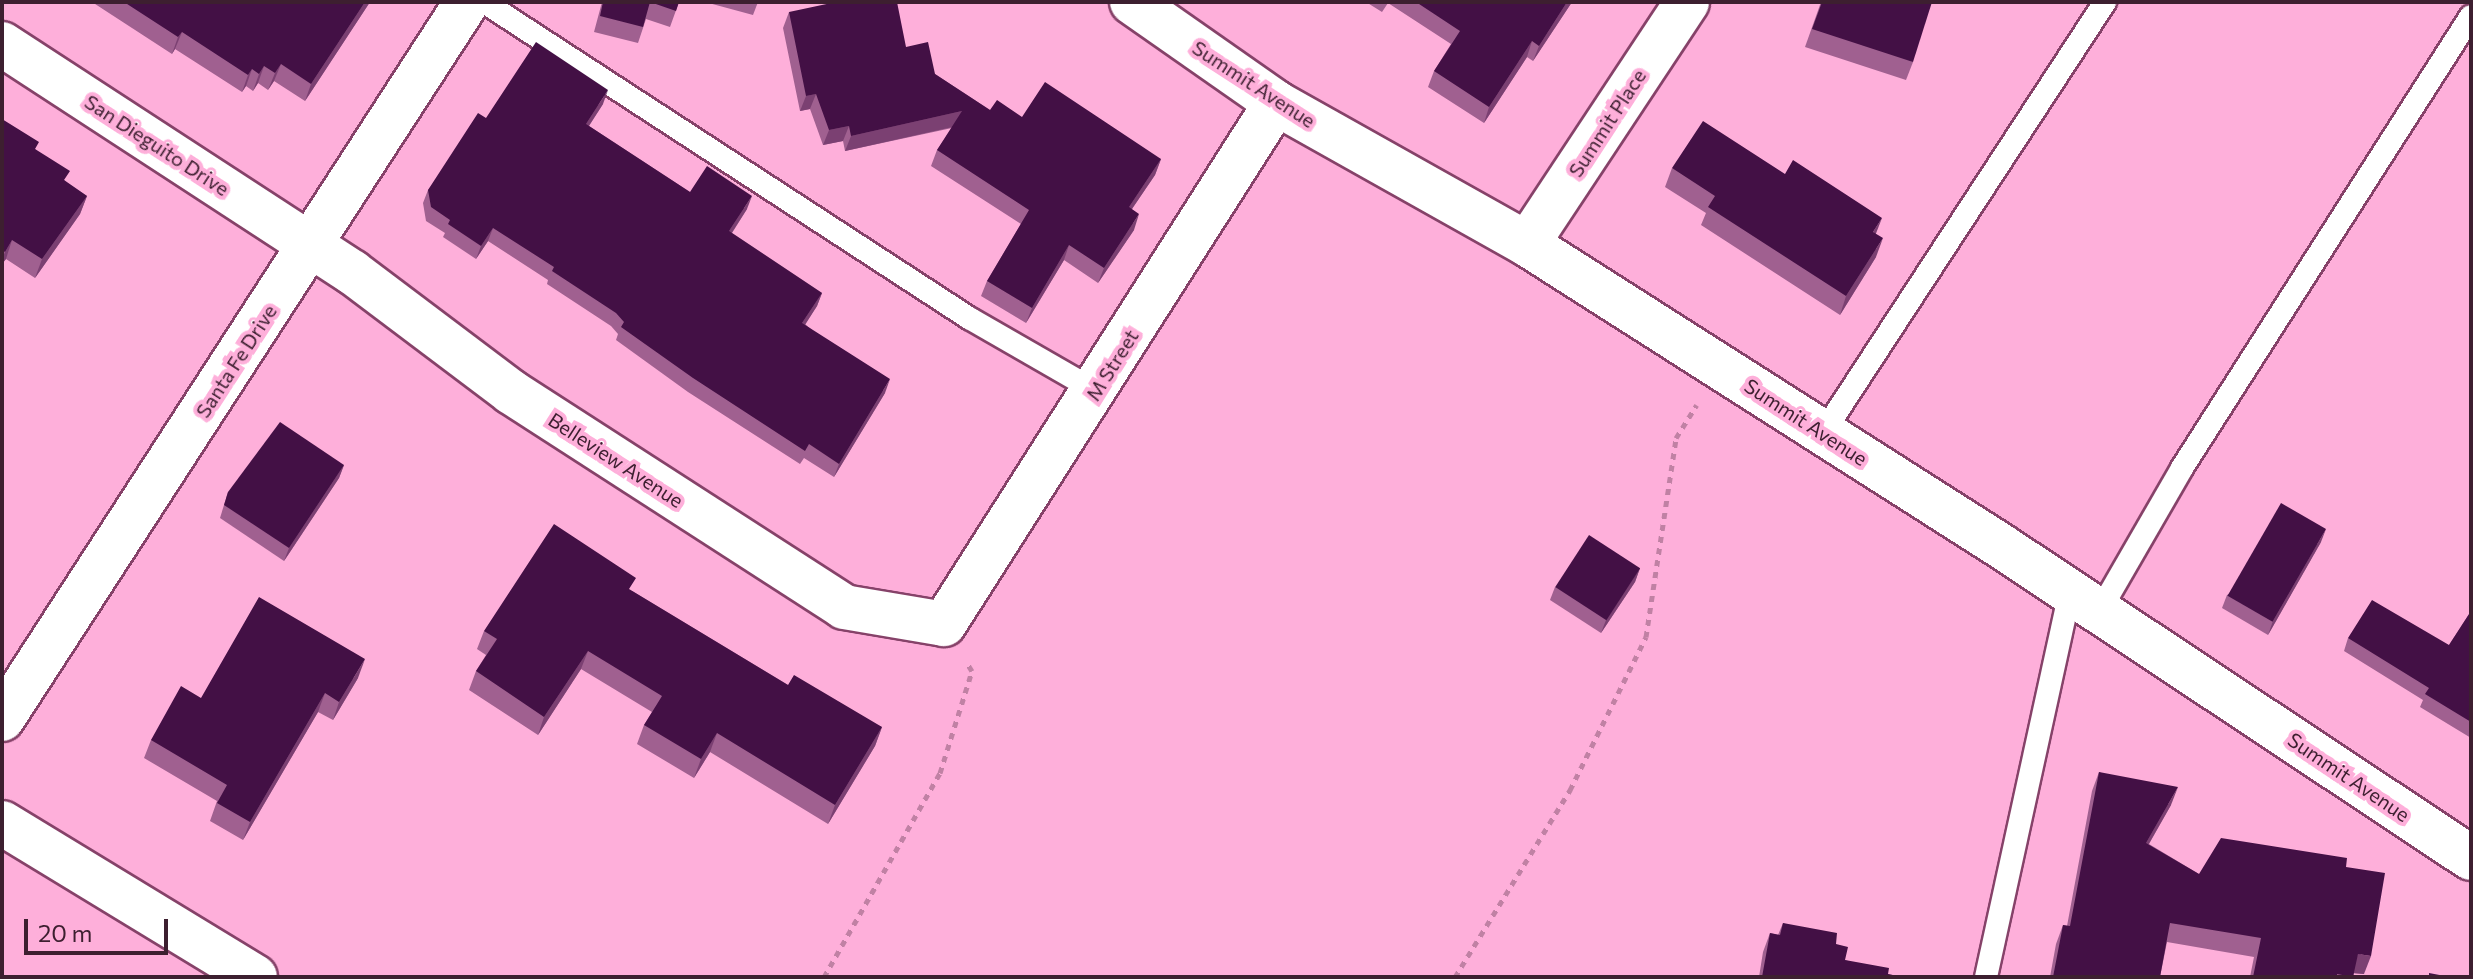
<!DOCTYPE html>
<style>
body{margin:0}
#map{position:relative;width:2473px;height:979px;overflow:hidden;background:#feafda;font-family:Commissioner,sans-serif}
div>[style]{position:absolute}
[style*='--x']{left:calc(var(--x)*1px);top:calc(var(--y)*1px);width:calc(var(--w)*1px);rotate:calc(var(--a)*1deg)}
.path>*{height:5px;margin-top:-2.5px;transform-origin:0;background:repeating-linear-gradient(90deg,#c081a4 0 6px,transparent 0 12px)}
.roads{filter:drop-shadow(2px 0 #864269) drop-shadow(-2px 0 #864269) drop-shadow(0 2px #864269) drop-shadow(0 -2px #864269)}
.lane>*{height:22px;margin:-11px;padding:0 11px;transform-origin:11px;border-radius:11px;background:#fff}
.street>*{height:44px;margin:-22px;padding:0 22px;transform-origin:22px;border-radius:22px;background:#fff}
.secondary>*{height:44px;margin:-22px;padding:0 22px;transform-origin:22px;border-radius:22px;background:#fff}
.wall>*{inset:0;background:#a06090}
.shaded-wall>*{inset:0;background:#7b4072}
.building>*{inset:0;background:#431045;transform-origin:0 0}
span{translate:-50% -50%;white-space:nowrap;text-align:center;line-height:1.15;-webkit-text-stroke:8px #feafda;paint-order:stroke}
.street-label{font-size:20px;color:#3d1f30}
.frame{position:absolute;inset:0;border:4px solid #3d1f30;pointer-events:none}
.scale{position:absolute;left:24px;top:919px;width:144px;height:36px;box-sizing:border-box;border:4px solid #3d1f30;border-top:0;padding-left:10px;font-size:24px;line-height:28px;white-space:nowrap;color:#3d1f30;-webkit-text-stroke:6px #feafda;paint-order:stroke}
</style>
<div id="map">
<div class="path">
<i style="--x:824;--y:977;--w:235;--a:-60.4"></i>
<i style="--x:940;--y:773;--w:107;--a:-72.6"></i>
<i style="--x:972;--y:671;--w:9;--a:-122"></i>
<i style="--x:1455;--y:977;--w:220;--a:-58.4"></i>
<i style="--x:1570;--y:790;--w:171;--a:-63.6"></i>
<i style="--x:1646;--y:637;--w:201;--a:-81.4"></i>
<i style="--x:1676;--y:438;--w:39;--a:-58"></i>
</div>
<div class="roads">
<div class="lane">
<i style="--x:484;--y:2;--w:579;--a:33.09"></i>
<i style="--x:969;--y:318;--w:146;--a:29.9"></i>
<i style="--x:1823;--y:433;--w:515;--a:-56.8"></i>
<i style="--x:2099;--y:612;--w:166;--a:-60"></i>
<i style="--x:2182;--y:468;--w:536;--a:-57.41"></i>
<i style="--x:1986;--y:977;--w:394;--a:-77.7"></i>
</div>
<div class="street">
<i style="--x:1132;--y:2;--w:176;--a:35"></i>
<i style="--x:1276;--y:103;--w:288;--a:29.3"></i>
<i style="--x:1527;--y:244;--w:562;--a:32.5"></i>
<i style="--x:2001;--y:546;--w:564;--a:33.58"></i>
<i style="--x:2;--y:44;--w:418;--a:33.1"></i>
<i style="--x:352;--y:272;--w:199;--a:37"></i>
<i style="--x:511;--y:392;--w:396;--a:32.8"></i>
<i style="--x:844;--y:607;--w:101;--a:9.6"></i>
<i style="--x:944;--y:624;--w:618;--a:-57.49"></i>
<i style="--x:1527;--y:244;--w:290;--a:-56.5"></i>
<i style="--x:2;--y:823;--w:296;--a:31.3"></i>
</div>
<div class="secondary">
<i style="--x:2;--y:719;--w:855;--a:-57.04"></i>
</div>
</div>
<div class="wall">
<i style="clip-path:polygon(92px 2px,370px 2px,305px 101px,274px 81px,268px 90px,258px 83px,253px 91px,246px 86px,242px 92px,175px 49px,172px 54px)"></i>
<i style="clip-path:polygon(602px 2px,679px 2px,670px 27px,646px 19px,638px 43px,594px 32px)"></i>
<i style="clip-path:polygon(705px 2px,758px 2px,753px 15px)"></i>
<i style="clip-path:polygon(1366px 2px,1572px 2px,1533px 61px,1527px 57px,1484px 123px,1428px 87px,1434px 71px,1451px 44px,1388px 3px,1382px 12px)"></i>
<i style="clip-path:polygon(1821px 2px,1913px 62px,1906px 80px,1805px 47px)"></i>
<i style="clip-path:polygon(789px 12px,906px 47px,935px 74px,990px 110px,1022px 117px,1161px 159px,1155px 175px,1132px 209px,1134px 230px,1098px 283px,1064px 260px,1026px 323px,981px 296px,987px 281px,1021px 224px,931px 166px,937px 150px,952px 128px,845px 151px,843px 141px,823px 145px,810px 109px,800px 111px,783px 28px)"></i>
<i style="clip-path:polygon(603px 104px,589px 126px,690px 192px,747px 209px,732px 233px,822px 293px,817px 306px,805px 324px,885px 393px,834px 477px,804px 458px,800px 464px,688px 392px,616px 340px,618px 334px,611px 326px,547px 284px,548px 280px,488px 241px,476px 259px,443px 237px,445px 233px,426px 221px,423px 203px,428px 190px,486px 118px)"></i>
<i style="clip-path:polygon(2px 119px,36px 150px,66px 182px,87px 196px,80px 214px,35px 278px,6px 259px,2px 264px)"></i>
<i style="clip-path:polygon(1672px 168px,1876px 234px,1876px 257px,1840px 315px,1701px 225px,1706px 213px,1665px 187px)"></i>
<i style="clip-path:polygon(344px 465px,339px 478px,284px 561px,220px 518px,228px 492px)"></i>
<i style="clip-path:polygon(2321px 542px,2268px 635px,2222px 608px,2227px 595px)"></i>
<i style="clip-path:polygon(1640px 568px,1635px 582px,1601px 633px,1550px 600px,1555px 587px)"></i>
<i style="clip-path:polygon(632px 591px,788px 685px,882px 727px,875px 746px,828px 824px,710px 752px,694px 778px,637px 744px,644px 725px,652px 712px,581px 669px,538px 735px,469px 690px,476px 671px,486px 655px,477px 649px,484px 631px)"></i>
<i style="clip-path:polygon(2471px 611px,2471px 738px,2420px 707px,2423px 700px,2344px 651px,2348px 638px,2449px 645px)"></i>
<i style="clip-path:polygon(358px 678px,333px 720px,318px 712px,243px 840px,210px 821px,217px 801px,144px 758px,151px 740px,201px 698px)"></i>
<i style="clip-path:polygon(2099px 772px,2171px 805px,2149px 844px,2199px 874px,2346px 867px,2364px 974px,2354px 973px,2353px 977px,2250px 977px,2254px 957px,2167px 942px,2160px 977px,2050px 977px,2056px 944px,2063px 925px,2067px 926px,2092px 791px)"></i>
<i style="clip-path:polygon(1783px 923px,1836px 944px,1845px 960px,1888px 974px,1902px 977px,1759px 977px,1763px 952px,1770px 933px,1778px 935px)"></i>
</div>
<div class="shaded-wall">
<i style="clip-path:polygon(365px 2px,370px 2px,305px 101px,311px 84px)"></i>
<i style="clip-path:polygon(1567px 2px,1572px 2px,1533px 61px,1539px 46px)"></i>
<i style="clip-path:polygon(182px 32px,175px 49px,172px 54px,178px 37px)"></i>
<i style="clip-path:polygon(1532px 41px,1527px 57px,1484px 123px,1489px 107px)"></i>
<i style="clip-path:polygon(281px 64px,274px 81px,268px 90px,275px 73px)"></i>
<i style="clip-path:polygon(264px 66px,258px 83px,253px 91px,259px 74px)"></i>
<i style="clip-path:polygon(252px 69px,246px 86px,242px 92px,248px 75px)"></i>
<i style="clip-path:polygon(608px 90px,603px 104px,581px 138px,586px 124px)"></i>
<i style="clip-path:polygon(816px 94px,810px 109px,800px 111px,806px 96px)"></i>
<i style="clip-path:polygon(962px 111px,957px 126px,845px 151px,851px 136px)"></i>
<i style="clip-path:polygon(849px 126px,843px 141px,823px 145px,829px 130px)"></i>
<i style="clip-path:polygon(1161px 159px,1155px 175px,1123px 222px,1129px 207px)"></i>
<i style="clip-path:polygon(87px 196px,80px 214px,35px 278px,42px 259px)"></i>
<i style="clip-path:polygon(752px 196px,747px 209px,724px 245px,729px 231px)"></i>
<i style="clip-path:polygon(1139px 214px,1134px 230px,1098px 283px,1104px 268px)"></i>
<i style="clip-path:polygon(1882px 218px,1875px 236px,1873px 232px)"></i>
<i style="clip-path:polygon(493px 228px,488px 241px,476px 259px,481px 246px)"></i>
<i style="clip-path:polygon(1883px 238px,1876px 257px,1840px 315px,1846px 296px)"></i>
<i style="clip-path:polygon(12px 240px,6px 259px,2px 264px,2px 259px,5px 252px)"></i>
<i style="clip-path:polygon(1069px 245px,1064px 260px,1026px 323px,1032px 308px)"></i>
<i style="clip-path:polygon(822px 293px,817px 306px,798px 336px,802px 323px)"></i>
<i style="clip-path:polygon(890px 379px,885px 393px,834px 477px,839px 464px)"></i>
<i style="clip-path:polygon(344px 465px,339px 478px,284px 561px,289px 548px)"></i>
<i style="clip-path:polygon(2326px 529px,2321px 542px,2268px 635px,2273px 621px)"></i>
<i style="clip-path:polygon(1640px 568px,1635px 582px,1601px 633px,1606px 620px)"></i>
<i style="clip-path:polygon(588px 651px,581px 669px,538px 735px,544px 717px)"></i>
<i style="clip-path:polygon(365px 659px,358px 678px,333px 720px,339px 702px)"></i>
<i style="clip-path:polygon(325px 693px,318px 712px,243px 840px,250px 822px)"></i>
<i style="clip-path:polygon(882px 727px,875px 746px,828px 824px,835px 805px)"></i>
<i style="clip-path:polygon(717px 733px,710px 752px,694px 778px,701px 759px)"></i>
<i style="clip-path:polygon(2178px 787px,2171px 805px,2139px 861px,2146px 843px)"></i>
<i style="clip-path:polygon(2358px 954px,2371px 956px,2364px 974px,2351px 973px)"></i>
</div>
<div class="building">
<i style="clip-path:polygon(124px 2px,365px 2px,311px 84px,281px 64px,275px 73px,264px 66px,259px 74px,252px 69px,248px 75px,182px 32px,178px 37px)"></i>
<i style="clip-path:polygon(603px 2px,679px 2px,676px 11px,650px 2px,643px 27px,600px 16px)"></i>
<i style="clip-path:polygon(836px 2px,897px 2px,906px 47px,928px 42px,935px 74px,990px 110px,997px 100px,1022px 117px,1045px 82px,1161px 159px,1129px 207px,1139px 214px,1104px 268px,1069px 245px,1032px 308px,987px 281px,1029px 210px,937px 150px,962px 111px,851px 136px,849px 126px,829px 130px,816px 94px,806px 96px,789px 12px)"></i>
<i style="clip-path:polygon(1416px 2px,1567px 2px,1539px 46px,1532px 41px,1489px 107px,1434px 71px,1460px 31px)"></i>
<i style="clip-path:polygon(1822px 2px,1932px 2px,1913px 62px,1812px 29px)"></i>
<i style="clip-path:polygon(536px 42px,608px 90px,586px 124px,690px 192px,707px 166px,752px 196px,729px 231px,822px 293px,802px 323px,890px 379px,839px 464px,809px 444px,805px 451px,693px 378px,621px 327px,624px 322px,616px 313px,552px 271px,554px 267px,493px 228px,481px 246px,448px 224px,450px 220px,431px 207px,428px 190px,478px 113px,486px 118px)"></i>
<i style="clip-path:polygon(2px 119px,39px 142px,35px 149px,70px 171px,64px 180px,87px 196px,42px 259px,12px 240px,5px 252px,2px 250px)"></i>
<i style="clip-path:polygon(1703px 121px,1785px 174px,1793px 160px,1882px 218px,1873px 232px,1883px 238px,1846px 296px,1708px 207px,1715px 196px,1672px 168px)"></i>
<i style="clip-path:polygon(280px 422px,344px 465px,289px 548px,224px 505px,228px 492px)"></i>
<i style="left:2281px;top:503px;width:52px;height:107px;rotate:30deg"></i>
<i style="clip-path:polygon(554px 524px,636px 578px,629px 589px,788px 685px,794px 675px,882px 727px,835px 805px,717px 733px,701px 759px,644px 725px,662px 696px,588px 651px,544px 717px,476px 671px,497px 639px,484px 631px)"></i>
<i style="left:1589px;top:535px;width:61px;height:62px;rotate:33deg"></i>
<i style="clip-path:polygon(259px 597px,365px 659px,339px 702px,325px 693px,250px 822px,217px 803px,227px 785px,151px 740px,181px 686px,201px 698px)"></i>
<i style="clip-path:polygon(2372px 600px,2449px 645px,2471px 611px,2471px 722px,2425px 694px,2429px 688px,2348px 638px)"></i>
<i style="clip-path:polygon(2099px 772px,2178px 787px,2146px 843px,2199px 874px,2221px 838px,2347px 858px,2346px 867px,2385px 873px,2371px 956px,2358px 954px,2353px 977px,2337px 974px,2337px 977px,2253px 977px,2261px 938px,2170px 923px,2160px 977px,2053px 977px,2063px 925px,2070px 926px)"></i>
<i style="clip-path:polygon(1783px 923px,1837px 933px,1836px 944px,1848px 947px,1845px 960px,1889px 968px,1888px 974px,1902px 977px,1762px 977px,1770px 933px,1780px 935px)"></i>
<i style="clip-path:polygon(2429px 973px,2450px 977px,2429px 977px)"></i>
</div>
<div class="street-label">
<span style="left:1254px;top:84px;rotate:33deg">Summit Avenue</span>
<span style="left:1607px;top:123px;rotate:-57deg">Summit Place</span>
<span style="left:157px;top:145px;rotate:33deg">San Dieguito Drive</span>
<span style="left:236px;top:361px;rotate:-57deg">Santa Fe Drive</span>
<span style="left:1112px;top:365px;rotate:-58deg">M Street</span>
<span style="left:1806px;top:422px;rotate:33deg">Summit Avenue</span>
<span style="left:616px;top:460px;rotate:33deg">Belleview Avenue</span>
<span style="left:2349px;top:777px;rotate:34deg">Summit Avenue</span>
</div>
<div class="frame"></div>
<div class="scale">20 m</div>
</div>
